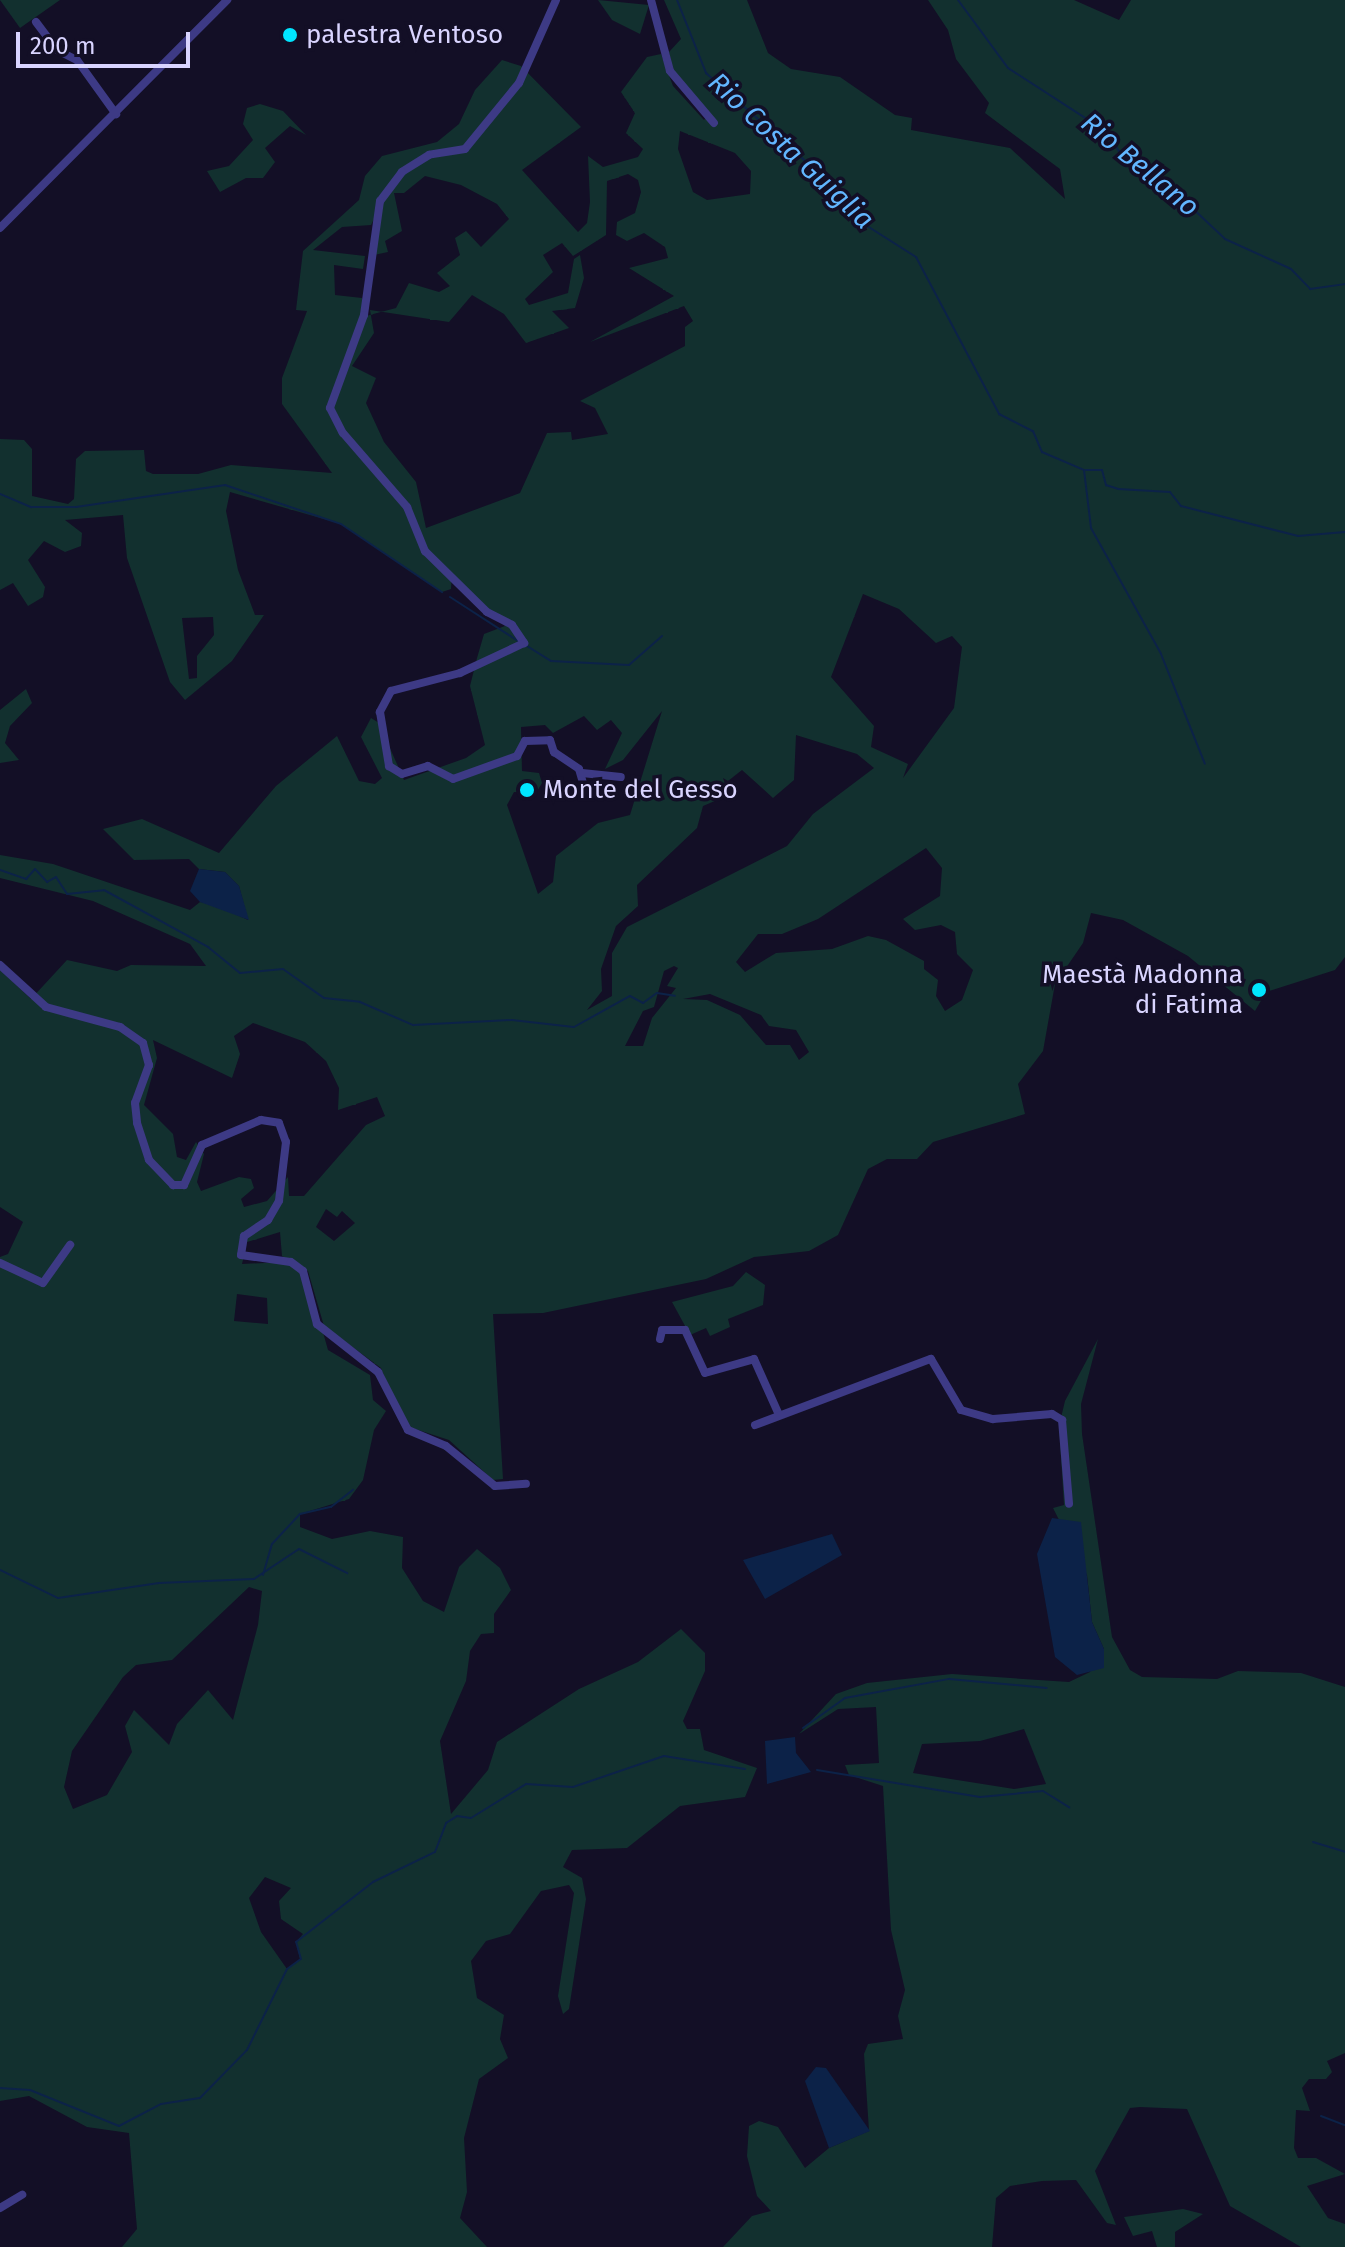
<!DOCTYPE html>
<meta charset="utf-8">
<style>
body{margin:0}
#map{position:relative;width:1345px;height:2247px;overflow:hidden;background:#130f26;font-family:"Fira Sans",sans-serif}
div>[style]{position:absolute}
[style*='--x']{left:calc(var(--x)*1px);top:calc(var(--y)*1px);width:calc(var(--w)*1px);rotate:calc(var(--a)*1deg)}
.green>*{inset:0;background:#12302f}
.water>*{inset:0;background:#0c2248}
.stream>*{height:2px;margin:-1px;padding:0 1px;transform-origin:1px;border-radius:1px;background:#0c2248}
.minor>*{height:8px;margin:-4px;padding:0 4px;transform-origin:4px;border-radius:4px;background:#3d3a85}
.dots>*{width:22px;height:22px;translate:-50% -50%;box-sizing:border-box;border:4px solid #130f26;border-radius:50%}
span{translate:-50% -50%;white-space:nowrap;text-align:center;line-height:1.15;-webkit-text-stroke:7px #130f26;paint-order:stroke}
.poi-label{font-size:26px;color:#d9d4ff}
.left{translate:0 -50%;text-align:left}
.right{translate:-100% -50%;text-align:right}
.water-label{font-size:28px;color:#62b6ff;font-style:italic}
.scale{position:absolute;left:16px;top:32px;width:174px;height:36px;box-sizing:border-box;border:4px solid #d9d4ff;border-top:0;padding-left:10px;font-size:24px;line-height:28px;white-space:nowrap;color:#d9d4ff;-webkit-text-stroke:6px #130f26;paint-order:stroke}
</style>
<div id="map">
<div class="green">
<i style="clip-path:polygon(0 0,60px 0,20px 28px)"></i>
<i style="clip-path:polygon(598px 0,649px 5px,640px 34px,612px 20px)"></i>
<i style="clip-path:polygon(evenodd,664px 0,747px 0,768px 53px,791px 69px,840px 77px,895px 115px,912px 118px,911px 130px,1010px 148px,1065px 199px,1060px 169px,985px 113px,989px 103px,956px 59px,948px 30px,928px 0,1074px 0,1119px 20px,1131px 0,1345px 0,1345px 957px,1335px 970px,1266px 992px,1255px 1011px,1188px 956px,1123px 920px,1091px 913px,1083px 943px,1055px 984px,1043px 1051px,1018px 1084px,1025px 1114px,933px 1142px,917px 1159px,887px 1159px,868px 1169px,838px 1235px,809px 1251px,754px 1257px,706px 1279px,543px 1313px,493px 1314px,503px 1479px,493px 1480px,449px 1440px,409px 1427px,400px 1418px,381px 1368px,324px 1326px,308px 1271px,282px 1256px,280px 1232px,247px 1242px,242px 1264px,286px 1262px,307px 1276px,328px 1350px,370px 1375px,373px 1400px,386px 1411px,374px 1430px,363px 1480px,349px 1499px,300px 1514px,300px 1527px,332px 1539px,370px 1531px,403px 1537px,402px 1568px,423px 1601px,444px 1612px,459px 1567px,477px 1549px,500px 1568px,511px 1590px,494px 1614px,494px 1633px,481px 1634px,470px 1651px,466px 1681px,440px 1741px,451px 1814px,488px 1770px,497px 1742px,579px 1689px,638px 1662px,681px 1629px,705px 1653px,705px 1671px,683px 1721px,687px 1729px,700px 1729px,704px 1750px,757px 1768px,745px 1797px,680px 1806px,627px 1848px,572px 1850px,563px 1867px,582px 1878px,586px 1899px,569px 2009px,563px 2014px,558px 1996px,574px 1893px,569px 1885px,541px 1891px,510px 1934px,486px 1941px,471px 1961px,477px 1998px,504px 2015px,500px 2039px,508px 2058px,479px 2079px,464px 2138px,467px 2192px,460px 2218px,487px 2247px,122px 2247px,137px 2229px,129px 2133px,87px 2127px,29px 2096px,0 2101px,0 1257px,8px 1254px,23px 1222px,0 1207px,0 970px,31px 999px,67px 960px,117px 971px,131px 965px,206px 966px,190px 944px,93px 901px,0 878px,0 855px,53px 864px,190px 910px,200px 902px,218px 906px,248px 920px,239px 886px,225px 872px,199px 869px,189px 859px,134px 860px,103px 829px,142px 819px,219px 853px,276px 786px,337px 736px,359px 781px,375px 784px,382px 778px,361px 737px,371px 718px,379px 723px,404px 780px,466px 758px,485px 745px,470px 686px,477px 658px,484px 634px,505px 626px,452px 573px,451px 589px,442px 592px,341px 524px,230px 492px,226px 511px,238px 570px,255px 615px,264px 615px,232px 661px,185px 700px,170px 682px,127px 558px,123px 515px,65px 520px,82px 533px,81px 546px,65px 552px,44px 541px,28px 560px,45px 587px,43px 597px,28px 606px,13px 583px,0 590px,0 439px,24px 440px,32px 449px,32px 496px,68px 504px,74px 499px,76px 459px,85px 451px,144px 450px,146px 471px,153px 474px,198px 474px,231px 465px,332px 473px,282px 404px,282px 378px,307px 311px,296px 310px,303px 251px,359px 200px,365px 176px,382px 156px,437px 142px,459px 124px,475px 90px,502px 60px,521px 66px,581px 127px,522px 170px,578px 232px,587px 223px,590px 202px,588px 156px,603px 167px,638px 157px,643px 149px,626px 133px,635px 113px,621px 92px,647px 57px,661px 54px,673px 86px,704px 120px,709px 114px,672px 68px,669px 52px,681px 39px,664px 0,680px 131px,735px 153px,751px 171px,750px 194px,707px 200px,693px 192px,678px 149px,680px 131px,664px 0,628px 174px,638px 180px,641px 192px,635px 213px,617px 222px,616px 235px,627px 241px,644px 233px,665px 247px,668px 258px,629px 268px,674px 296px,590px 342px,684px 306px,693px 321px,685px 327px,685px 346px,580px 401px,595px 408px,608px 434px,572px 440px,571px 432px,547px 433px,520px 493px,426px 528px,416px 482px,384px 442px,366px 403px,376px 378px,352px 366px,374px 333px,370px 310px,449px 322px,472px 295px,504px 314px,526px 343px,569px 328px,552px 311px,575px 308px,584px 278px,580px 255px,574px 259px,568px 293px,529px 305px,525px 299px,553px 272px,543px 255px,562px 243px,573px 256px,606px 235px,607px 181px,628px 174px,664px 0,425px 176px,461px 185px,497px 204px,509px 219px,481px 247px,466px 231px,455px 238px,460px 255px,437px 273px,450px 286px,439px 292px,409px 283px,396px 308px,362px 317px,362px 298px,335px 295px,334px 265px,363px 269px,365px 256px,313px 250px,342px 227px,371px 225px,381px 205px,374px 255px,388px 252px,385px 241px,402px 231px,394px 193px,404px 193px,425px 176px,664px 0,863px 594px,899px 609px,936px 643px,952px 636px,962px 647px,954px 708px,903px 778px,908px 764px,871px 747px,874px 726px,831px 677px,863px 594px,664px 0,213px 617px,214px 635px,197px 656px,197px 678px,189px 679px,182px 618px,213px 617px,664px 0,662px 711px,630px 815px,598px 823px,556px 856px,553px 882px,538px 894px,507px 805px,514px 792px,536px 793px,542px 783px,539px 773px,522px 771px,521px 727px,545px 725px,553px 733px,584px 716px,597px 730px,611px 720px,622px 733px,605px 769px,623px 760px,662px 711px,664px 0,796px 735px,857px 754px,874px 768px,813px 814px,787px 846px,627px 927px,612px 953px,612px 996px,587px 1010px,602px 991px,601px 969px,616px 926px,638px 906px,637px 885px,697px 828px,703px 806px,729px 795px,723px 778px,728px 781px,742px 770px,773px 798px,794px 780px,796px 735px,664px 0,926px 848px,942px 868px,940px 896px,903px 919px,915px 930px,941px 925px,955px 932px,957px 954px,973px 970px,962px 1000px,945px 1011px,936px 996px,938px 980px,924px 969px,924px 961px,886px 940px,868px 936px,832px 949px,776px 953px,745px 972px,736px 962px,758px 934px,782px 934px,818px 919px,926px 848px,664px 0,674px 966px,678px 968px,667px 986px,676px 988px,652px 1018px,643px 1046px,625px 1046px,643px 1011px,654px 1007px,664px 971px,674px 966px,664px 0,710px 994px,761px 1015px,769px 1026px,796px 1030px,809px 1052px,799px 1060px,790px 1045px,766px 1045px,740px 1015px,707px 1000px,683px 999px,710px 994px,664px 0,253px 1023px,305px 1042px,326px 1061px,339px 1088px,338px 1110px,377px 1097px,385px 1116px,366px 1125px,304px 1196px,289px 1196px,288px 1177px,267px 1201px,244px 1207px,241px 1199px,254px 1188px,251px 1179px,239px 1177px,201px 1191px,197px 1182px,204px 1154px,196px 1142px,186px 1160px,177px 1157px,173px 1134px,144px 1105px,157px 1058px,153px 1040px,232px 1078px,240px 1054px,234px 1036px,253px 1023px,664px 0,326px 1209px,337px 1217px,342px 1211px,355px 1223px,334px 1241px,316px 1227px,326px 1209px,664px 0,237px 1294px,267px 1298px,268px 1324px,234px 1321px,237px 1294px,664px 0,249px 1587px,262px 1591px,258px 1625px,233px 1720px,208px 1690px,177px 1724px,169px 1745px,134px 1710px,125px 1726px,132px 1752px,107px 1795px,73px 1809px,64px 1787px,72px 1751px,123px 1677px,136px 1665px,172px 1660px,249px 1587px,664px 0,265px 1877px,291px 1888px,279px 1901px,281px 1919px,303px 1934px,296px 1942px,300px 1959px,287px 1969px,261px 1932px,249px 1898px,265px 1877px)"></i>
<i style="clip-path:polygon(260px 104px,283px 111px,306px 135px,290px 126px,265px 148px,275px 162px,263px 178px,246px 178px,220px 192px,207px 171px,229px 166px,253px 140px,243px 124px,247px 108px)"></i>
<i style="clip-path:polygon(26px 689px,32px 703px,10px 726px,5px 743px,19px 760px,0 763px,0 710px)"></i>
<i style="clip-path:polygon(746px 1272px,765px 1285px,763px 1305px,728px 1319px,730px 1327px,710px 1336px,706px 1328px,690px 1335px,672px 1302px,733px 1286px)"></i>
<i style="clip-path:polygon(evenodd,1098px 1339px,1081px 1404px,1082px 1434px,1112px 1637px,1130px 1670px,1142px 1677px,1217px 1679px,1238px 1671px,1301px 1673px,1345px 1687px,1345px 2053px,1327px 2061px,1332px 2072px,1326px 2079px,1309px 2079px,1302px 2088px,1310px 2111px,1296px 2110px,1294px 2148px,1298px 2158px,1316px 2158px,1345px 2174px,1307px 2186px,1328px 2218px,1345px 2224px,1345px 2247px,1301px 2247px,1230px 2206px,1187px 2109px,1140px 2107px,1130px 2108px,1095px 2171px,1116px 2225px,1107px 2223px,1076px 2180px,1042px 2181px,1010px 2186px,996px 2198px,992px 2247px,723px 2247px,752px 2216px,771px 2211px,757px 2196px,747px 2156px,749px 2126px,759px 2121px,778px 2127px,805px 2168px,829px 2148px,869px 2131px,864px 2054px,868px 2044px,903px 2039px,898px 2016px,905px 1990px,891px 1930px,883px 1786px,849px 1775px,845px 1765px,879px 1763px,876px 1707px,838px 1709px,799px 1734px,836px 1694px,867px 1683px,952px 1674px,1069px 1682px,1090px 1672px,1104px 1649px,1092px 1622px,1087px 1575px,1053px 1508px,1064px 1505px,1059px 1426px,1065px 1401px,1098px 1339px,1024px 1729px,1046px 1784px,1014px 1789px,913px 1773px,922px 1744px,980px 1741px,1024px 1729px)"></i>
<i style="clip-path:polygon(1183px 2209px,1203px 2214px,1175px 2232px,1175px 2247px,1157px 2247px,1152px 2231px,1133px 2236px,1124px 2217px)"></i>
</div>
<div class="water">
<i style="clip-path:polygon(199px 869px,225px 872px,239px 886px,249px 920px,200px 902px,190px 891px)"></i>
<i style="clip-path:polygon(1052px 1518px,1081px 1522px,1092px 1622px,1104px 1649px,1104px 1668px,1077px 1675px,1055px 1657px,1037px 1554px)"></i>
<i style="clip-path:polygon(832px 1534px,842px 1555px,765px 1599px,743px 1560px)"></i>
<i style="clip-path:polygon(795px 1737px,796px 1753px,811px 1772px,767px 1784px,765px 1741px)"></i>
<i style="clip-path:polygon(816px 2067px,826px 2068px,870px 2131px,829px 2148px,805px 2081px)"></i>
</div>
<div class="stream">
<i style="--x:677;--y:0;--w:79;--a:68.3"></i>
<i style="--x:706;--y:73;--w:164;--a:41.5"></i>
<i style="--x:829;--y:182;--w:55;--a:50.2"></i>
<i style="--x:864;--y:224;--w:62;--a:32.4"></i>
<i style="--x:916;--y:257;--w:178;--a:62.1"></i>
<i style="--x:999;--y:414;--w:38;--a:27"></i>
<i style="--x:1033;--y:431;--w:23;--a:67"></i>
<i style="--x:1042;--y:452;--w:46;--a:23.2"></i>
<i style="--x:1084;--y:470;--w:58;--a:83.1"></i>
<i style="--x:1091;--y:528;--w:144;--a:60.9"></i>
<i style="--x:1161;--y:654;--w:118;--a:68.2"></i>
<i style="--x:958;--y:0;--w:84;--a:53.7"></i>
<i style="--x:1008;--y:68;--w:118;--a:32.9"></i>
<i style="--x:1107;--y:132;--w:22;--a:58"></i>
<i style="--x:1119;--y:151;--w:42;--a:31.4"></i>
<i style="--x:1155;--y:173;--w:96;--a:43.3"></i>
<i style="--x:1225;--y:239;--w:72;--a:24.4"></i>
<i style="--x:1291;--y:269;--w:28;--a:46"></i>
<i style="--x:1310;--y:289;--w:35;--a:-8"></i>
<i style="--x:1086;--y:470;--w:16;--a:0"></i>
<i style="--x:1102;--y:470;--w:16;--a:75"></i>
<i style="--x:1106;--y:485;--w:13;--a:18"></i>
<i style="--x:1118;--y:489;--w:52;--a:3.3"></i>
<i style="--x:1170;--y:492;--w:18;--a:52"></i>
<i style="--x:1181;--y:506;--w:121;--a:14.4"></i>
<i style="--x:1298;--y:536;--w:47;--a:-4.9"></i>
<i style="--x:0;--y:494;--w:34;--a:23"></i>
<i style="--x:31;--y:507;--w:45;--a:0"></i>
<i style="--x:76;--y:507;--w:151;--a:-8.4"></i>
<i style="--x:225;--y:485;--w:122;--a:18.6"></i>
<i style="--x:341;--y:524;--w:122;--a:34"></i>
<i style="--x:450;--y:597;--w:81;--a:32.9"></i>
<i style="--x:527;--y:646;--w:28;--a:32"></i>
<i style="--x:551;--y:661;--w:78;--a:2.9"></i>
<i style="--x:629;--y:665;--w:44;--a:-41.3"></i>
<i style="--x:0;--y:870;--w:28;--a:19"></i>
<i style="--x:26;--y:879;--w:13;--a:-48"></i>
<i style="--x:35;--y:869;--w:18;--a:47"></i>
<i style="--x:47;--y:882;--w:10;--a:-29"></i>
<i style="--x:56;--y:877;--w:20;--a:57"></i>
<i style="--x:67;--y:894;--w:37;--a:-6"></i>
<i style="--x:104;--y:890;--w:119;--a:28.7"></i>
<i style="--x:208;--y:947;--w:41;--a:39.1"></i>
<i style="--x:240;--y:973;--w:43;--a:-5.3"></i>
<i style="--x:283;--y:969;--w:50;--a:35.3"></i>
<i style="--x:324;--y:998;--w:36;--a:6"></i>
<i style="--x:360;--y:1002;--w:58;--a:23.5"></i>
<i style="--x:413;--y:1025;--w:99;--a:-2.9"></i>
<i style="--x:512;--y:1020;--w:62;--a:6.4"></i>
<i style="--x:574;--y:1027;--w:64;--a:-29"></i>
<i style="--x:630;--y:996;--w:15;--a:28"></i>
<i style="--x:643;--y:1003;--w:17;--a:-36"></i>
<i style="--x:657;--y:993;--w:18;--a:9"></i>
<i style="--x:0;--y:1570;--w:64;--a:25.8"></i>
<i style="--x:58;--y:1598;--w:102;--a:-8.4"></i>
<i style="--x:159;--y:1583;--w:95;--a:-2.4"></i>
<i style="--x:254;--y:1579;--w:54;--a:-33.7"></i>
<i style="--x:299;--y:1549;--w:54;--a:26.6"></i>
<i style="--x:263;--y:1575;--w:32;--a:-74"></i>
<i style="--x:272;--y:1544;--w:41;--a:-47"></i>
<i style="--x:300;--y:1514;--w:32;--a:-13"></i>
<i style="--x:331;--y:1507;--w:28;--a:-38"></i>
<i style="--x:803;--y:1728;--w:52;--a:-35.5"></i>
<i style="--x:845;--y:1698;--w:106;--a:-10.4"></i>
<i style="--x:949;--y:1679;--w:98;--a:5.2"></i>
<i style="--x:817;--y:1770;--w:165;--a:9.4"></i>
<i style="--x:980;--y:1797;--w:63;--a:-5.4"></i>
<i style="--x:1043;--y:1791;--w:31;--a:32"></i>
<i style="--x:1313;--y:1842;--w:34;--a:17"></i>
<i style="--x:0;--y:2088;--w:30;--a:4"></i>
<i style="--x:30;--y:2090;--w:96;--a:22"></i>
<i style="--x:119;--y:2126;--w:47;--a:-27.6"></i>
<i style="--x:161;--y:2104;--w:39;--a:-9"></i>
<i style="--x:200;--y:2098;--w:67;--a:-45.6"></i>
<i style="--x:247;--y:2050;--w:90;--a:-63.7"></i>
<i style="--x:287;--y:1969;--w:17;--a:-36"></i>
<i style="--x:301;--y:1959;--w:18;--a:-106"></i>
<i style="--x:296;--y:1942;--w:98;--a:-37.9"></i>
<i style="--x:373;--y:1882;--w:69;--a:-25.8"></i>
<i style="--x:435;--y:1852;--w:31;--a:-69"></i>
<i style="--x:446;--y:1823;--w:13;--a:-32"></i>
<i style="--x:457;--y:1816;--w:14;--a:8"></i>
<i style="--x:471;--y:1818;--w:65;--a:-31.7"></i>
<i style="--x:526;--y:1784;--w:47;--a:3.7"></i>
<i style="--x:573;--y:1787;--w:96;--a:-18.8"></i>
<i style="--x:664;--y:1756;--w:82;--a:9.1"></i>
<i style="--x:1321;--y:2116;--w:26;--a:21"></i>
</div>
<div class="minor">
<i style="--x:556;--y:0;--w:91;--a:114"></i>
<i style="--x:519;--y:83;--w:85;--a:129.3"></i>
<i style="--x:465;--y:149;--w:36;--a:171"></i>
<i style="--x:429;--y:155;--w:32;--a:148"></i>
<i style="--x:402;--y:172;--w:36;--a:127"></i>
<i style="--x:380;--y:201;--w:115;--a:98"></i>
<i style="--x:364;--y:315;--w:99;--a:110.1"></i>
<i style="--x:330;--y:408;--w:28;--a:63"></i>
<i style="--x:343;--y:433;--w:98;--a:49.1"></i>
<i style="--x:407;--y:507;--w:48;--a:67.8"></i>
<i style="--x:425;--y:551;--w:87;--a:44.5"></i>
<i style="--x:487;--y:612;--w:28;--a:27"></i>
<i style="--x:512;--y:625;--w:22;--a:56"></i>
<i style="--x:524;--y:643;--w:71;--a:154.9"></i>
<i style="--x:460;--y:673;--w:71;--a:165.4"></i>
<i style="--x:391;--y:691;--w:24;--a:118"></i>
<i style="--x:380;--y:712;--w:55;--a:80.5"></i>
<i style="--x:389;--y:766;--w:15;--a:32"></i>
<i style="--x:402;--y:774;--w:27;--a:-17"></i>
<i style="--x:428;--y:766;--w:28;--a:27"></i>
<i style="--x:453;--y:779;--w:68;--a:-19.8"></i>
<i style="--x:517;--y:756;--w:17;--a:-62"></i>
<i style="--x:525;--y:741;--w:25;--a:-2"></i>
<i style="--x:550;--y:740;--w:13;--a:72"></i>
<i style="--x:554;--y:752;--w:30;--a:34"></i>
<i style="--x:579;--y:769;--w:19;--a:74"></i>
<i style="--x:651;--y:0;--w:73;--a:75"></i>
<i style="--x:670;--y:71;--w:68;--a:49.8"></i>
<i style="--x:36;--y:22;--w:35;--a:53"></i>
<i style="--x:57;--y:50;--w:22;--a:27"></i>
<i style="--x:77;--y:60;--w:67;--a:54.2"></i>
<i style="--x:0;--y:228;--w:322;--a:-45.1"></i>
<i style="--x:582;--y:773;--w:39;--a:6"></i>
<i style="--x:0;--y:965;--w:62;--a:42.4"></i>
<i style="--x:46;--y:1007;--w:77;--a:15.1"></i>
<i style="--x:120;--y:1027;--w:28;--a:35"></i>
<i style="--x:143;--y:1043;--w:23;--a:75"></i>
<i style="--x:149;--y:1065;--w:40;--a:110.2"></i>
<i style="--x:135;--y:1103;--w:20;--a:84"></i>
<i style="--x:137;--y:1123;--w:39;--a:72"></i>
<i style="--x:149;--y:1160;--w:35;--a:46"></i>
<i style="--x:173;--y:1185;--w:11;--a:0"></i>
<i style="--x:184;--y:1185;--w:44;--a:-65.8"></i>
<i style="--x:202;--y:1145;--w:64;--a:-23"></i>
<i style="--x:261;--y:1120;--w:18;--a:9"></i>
<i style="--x:279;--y:1123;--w:20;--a:70"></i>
<i style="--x:286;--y:1142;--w:59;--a:96.8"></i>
<i style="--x:279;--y:1201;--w:22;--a:120"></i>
<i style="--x:268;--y:1220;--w:29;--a:146"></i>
<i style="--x:244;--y:1236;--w:19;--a:99"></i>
<i style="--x:241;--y:1255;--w:50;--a:8"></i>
<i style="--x:291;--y:1262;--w:15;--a:37"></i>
<i style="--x:303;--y:1271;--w:55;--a:75.2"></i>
<i style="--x:317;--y:1324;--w:78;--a:38.2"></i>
<i style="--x:378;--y:1372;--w:65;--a:62.7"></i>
<i style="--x:408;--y:1430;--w:41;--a:22.8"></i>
<i style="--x:446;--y:1446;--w:63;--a:39.2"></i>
<i style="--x:495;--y:1486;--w:31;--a:-4"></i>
<i style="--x:0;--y:1263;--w:47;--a:24.9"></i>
<i style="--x:43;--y:1283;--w:47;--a:-54.6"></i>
<i style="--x:660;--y:1339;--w:9;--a:-77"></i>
<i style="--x:662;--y:1330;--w:23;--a:0"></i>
<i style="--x:685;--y:1330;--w:47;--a:65.1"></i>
<i style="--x:705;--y:1373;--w:51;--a:-15.9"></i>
<i style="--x:754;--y:1359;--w:61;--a:65.9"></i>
<i style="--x:755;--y:1425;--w:188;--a:-20.6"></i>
<i style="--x:931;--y:1359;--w:59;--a:59.5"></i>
<i style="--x:961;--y:1410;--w:33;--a:16"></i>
<i style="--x:993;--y:1419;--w:59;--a:-4.8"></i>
<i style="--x:1052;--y:1414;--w:12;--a:31"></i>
<i style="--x:1062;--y:1420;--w:84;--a:85.2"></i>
<i style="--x:0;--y:2208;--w:26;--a:-31"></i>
</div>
<div class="dots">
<i style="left:290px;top:35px;background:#00e5ff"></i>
<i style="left:527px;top:790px;background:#00e5ff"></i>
<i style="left:1259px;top:990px;background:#00e5ff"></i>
</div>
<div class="poi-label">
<span class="left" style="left:306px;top:35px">palestra Ventoso</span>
<span class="left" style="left:543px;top:790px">Monte del Gesso</span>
<span class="right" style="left:1243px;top:990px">Maestà Madonna<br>di Fatima</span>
</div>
<div class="water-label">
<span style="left:791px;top:151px;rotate:43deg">Rio Costa Guiglia</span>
<span style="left:1140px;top:165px;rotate:40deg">Rio Bellano</span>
</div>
<div class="scale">200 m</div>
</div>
